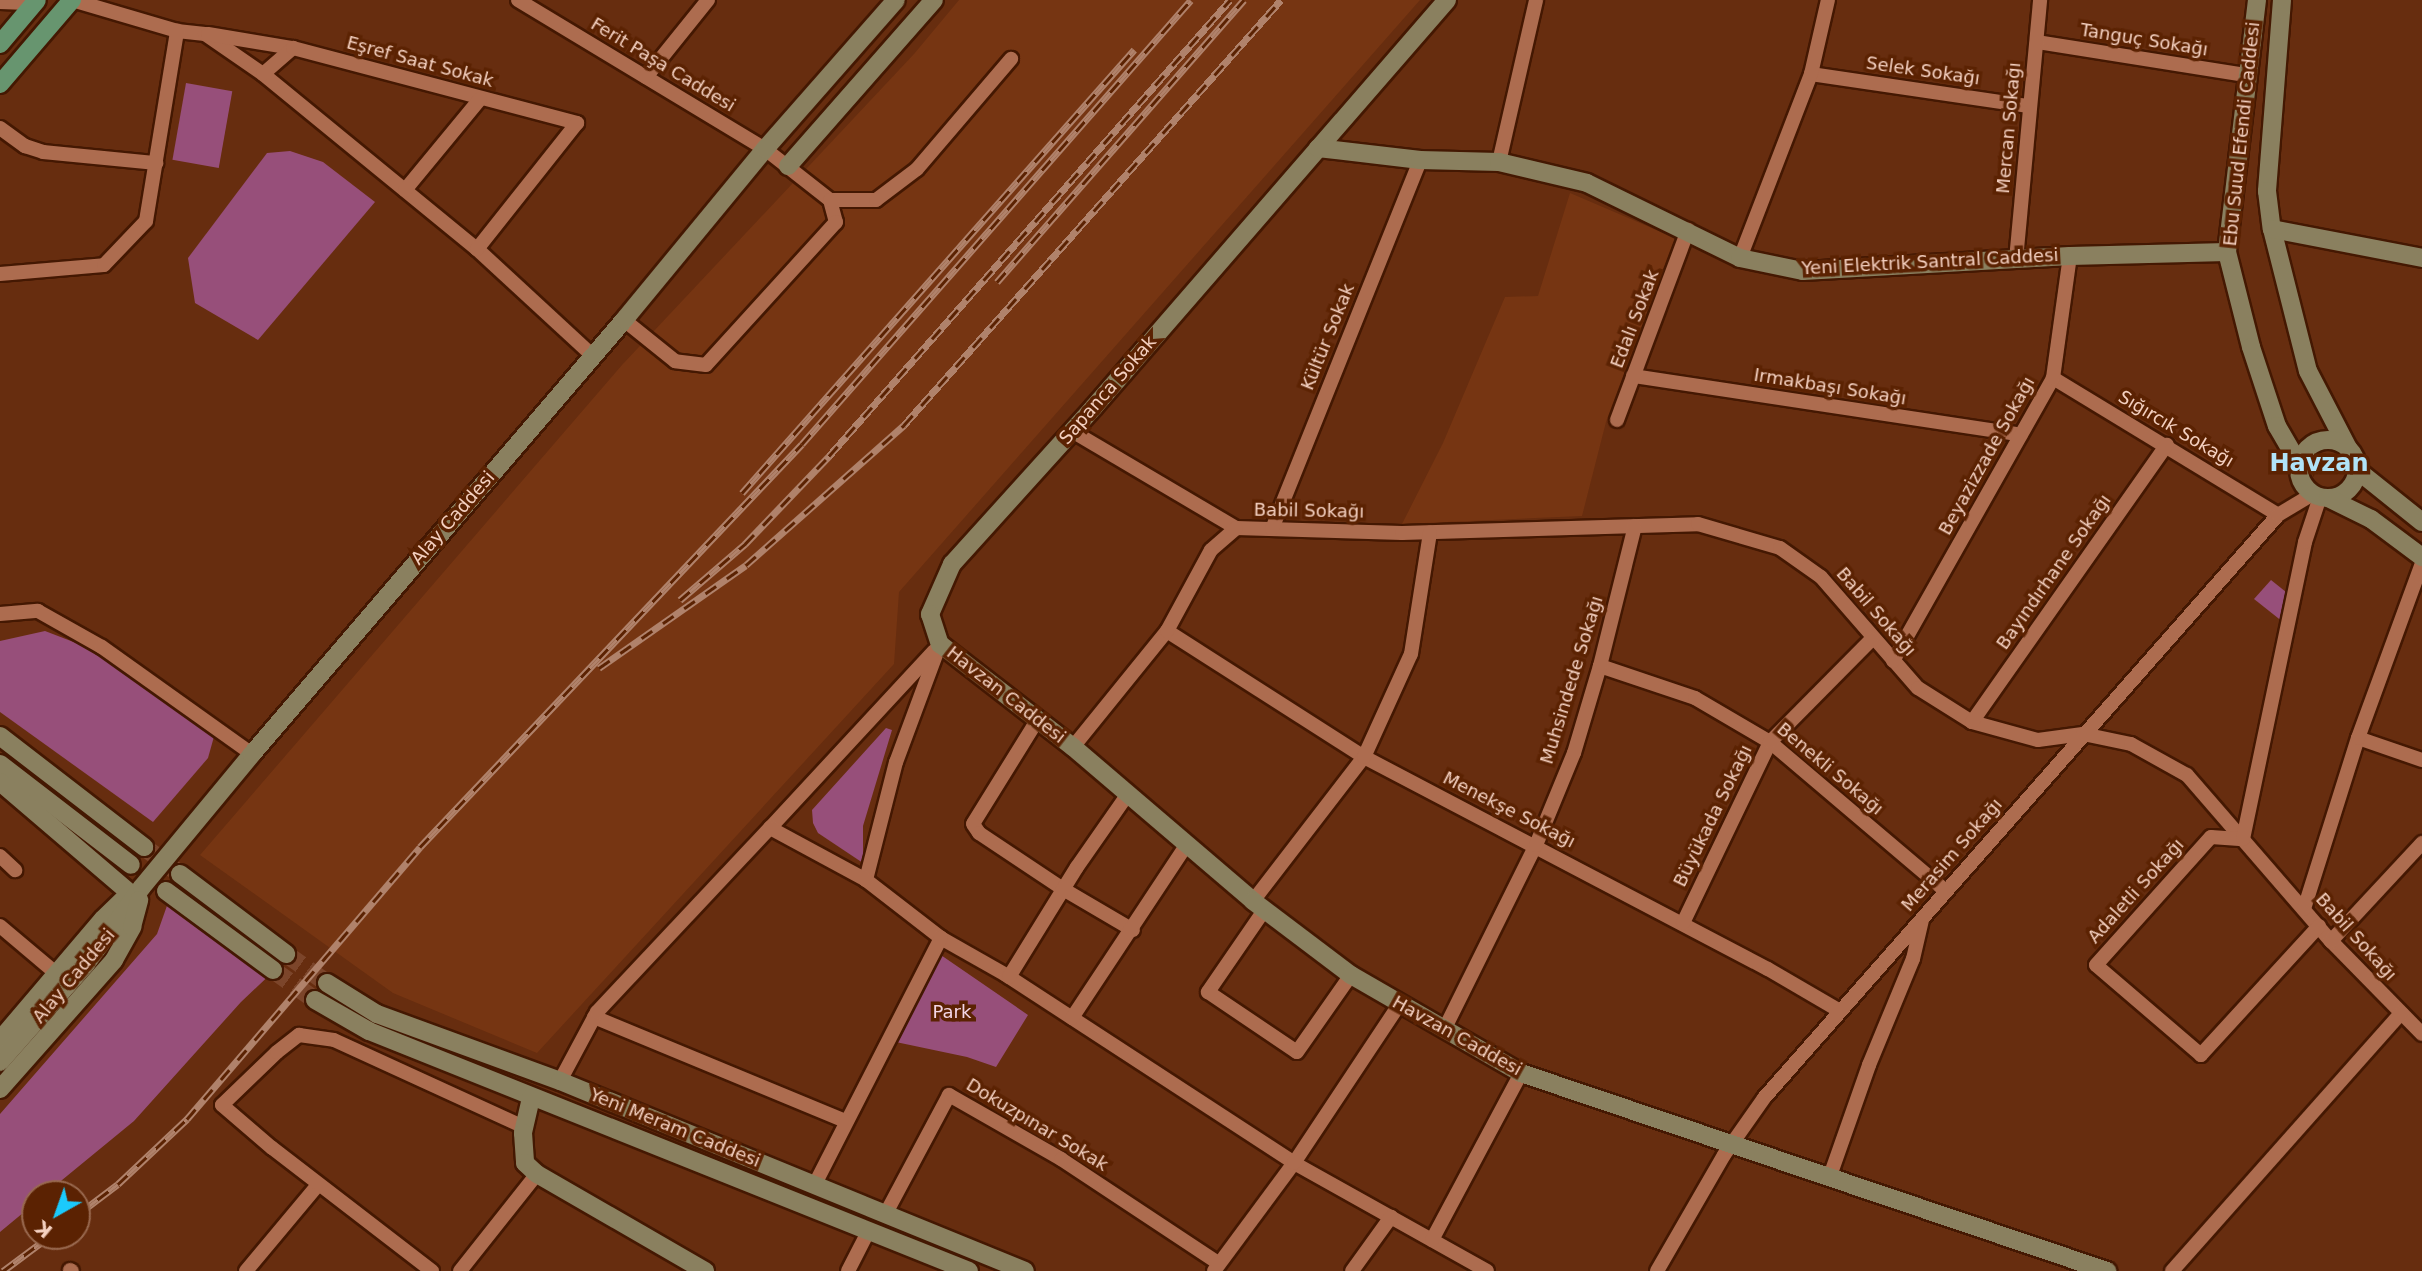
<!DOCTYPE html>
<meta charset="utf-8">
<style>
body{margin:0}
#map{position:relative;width:2422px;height:1271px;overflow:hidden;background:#672d0f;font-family:"DejaVu Sans",sans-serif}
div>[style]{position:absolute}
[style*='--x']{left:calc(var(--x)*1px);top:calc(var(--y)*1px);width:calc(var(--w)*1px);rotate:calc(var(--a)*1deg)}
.built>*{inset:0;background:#763512}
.green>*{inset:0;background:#974f7a;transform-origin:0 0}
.secondary-tunnel>*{height:18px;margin-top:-9px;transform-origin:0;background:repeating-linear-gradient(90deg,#7c452a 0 18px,transparent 0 27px)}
.roads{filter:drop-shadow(2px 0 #441802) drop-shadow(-2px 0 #441802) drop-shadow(0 2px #441802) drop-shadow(0 -2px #441802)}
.street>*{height:14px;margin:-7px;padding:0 7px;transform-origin:7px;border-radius:7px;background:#ad6c4f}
.secondary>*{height:18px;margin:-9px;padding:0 9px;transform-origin:9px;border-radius:9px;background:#8a805f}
.secondary>.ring{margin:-9px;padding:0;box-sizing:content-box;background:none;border:18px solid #8a805f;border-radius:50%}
.primary>*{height:18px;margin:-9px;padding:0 9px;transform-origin:9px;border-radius:9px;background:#67956f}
.rail>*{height:7px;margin-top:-3.5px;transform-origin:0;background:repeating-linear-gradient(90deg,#5b2202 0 13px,#b0826b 0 26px);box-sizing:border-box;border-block:2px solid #b0826b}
span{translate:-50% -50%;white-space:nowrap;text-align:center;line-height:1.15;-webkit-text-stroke:7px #5b2202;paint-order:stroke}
.street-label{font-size:18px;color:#f4d0c0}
.park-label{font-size:18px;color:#f3d6e5}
.district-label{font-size:24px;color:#b0e3f8;font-weight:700}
.north{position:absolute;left:21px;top:1180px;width:70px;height:70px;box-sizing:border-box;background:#5b2202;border:2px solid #98684e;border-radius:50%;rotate:220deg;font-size:19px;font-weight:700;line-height:28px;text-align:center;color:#f4d0c0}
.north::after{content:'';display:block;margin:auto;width:24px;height:32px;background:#1bcafc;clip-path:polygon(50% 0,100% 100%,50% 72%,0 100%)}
</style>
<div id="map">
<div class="built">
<i style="clip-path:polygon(959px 0,1420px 0,899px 592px,894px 664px,537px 1053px,393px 993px,200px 855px,622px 365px,914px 54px)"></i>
<i style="clip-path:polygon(1570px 193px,1675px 238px,1606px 422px,1582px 516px,1402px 524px,1443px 443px,1505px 297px,1538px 296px)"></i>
</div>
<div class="green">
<i style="left:186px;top:83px;width:47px;height:78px;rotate:10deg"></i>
<i style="clip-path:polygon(290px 151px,323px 162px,375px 202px,258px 340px,195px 303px,188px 258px,267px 153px)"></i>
<i style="clip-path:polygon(2271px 580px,2286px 592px,2283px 622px,2254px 599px)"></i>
<i style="clip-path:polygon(45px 631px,84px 646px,215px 733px,208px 758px,153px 822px,0 712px,0 641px)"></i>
<i style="clip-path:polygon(886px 728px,892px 730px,863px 826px,863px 863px,818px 833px,813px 823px,812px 810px)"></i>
<i style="clip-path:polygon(169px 900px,277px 968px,241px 1002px,134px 1121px,45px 1194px,35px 1194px,35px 1203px,0 1232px,0 1114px,157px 934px)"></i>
<i style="clip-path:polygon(935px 951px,1028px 1015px,996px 1067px,967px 1057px,891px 1041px)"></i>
</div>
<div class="secondary-tunnel">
<i style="--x:144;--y:847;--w:45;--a:36.9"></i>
<i style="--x:286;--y:954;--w:50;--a:35.3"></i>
<i style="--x:273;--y:970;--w:52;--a:35.5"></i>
</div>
<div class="roads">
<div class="street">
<i style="--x:72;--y:0;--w:109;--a:16.4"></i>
<i style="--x:177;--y:31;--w:28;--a:6"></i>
<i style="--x:205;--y:34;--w:70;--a:34.6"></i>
<i style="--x:263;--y:74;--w:276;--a:39.3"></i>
<i style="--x:477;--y:249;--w:158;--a:42.7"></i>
<i style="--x:518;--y:0;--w:288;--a:31.1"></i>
<i style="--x:765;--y:149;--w:83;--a:38.1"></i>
<i style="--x:830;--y:200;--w:23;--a:75"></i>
<i style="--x:836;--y:222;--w:193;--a:132.3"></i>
<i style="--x:706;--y:365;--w:31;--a:-173"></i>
<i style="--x:675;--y:361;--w:65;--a:-141.2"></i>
<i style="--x:0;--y:2;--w:34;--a:2"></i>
<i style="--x:208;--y:34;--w:86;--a:9.4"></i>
<i style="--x:2037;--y:42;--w:212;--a:9"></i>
<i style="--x:263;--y:74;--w:40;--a:-41"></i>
<i style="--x:293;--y:48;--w:294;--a:14.8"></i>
<i style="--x:577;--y:123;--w:161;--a:128.4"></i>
<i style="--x:1811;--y:74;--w:220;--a:8.4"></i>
<i style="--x:646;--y:77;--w:99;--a:-51.2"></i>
<i style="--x:0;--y:128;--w:31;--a:36"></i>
<i style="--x:25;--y:146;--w:19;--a:18"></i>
<i style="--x:43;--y:152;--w:114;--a:5.6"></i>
<i style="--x:1499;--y:162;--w:166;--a:-77.1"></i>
<i style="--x:405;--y:190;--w:118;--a:-50.5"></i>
<i style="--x:830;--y:200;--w:46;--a:0"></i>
<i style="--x:876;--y:200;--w:51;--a:-37.1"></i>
<i style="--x:917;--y:169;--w:145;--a:-49.5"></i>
<i style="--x:1740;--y:258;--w:197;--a:-68.9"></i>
<i style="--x:1811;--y:74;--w:76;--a:-77.1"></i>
<i style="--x:2016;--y:260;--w:261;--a:-84.7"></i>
<i style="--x:0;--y:274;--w:104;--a:-4.9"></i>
<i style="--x:104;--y:265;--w:61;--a:-46.3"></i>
<i style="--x:146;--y:221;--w:193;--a:-80.7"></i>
<i style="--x:1633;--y:376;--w:392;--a:8.6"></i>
<i style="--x:2053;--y:378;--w:263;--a:31.3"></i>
<i style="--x:1617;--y:420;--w:203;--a:-69.5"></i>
<i style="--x:1072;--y:431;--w:191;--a:30.6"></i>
<i style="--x:1236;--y:528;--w:166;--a:1.7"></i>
<i style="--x:1402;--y:533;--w:296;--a:-1.7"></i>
<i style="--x:1698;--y:524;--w:85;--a:16.3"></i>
<i style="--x:1780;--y:548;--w:50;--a:35.3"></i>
<i style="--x:1821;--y:577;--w:147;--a:48.9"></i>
<i style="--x:1918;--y:688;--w:64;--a:32.2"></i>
<i style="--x:1972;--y:722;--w:68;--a:15.3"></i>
<i style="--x:2038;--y:740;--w:45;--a:-7.6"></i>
<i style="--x:2083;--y:734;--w:49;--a:11.8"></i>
<i style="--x:2131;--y:744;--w:64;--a:29"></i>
<i style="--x:2187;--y:775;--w:220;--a:49.1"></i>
<i style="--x:2331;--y:941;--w:130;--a:45.6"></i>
<i style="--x:1272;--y:529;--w:398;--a:-68.1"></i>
<i style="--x:0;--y:614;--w:38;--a:-5"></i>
<i style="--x:38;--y:611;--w:73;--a:29.4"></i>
<i style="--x:102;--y:647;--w:184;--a:35.5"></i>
<i style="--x:1167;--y:631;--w:234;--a:32.6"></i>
<i style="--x:1364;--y:757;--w:456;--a:27.7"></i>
<i style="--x:1768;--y:969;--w:83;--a:30.3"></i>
<i style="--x:940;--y:644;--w:126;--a:110.4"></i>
<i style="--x:896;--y:762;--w:122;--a:104.3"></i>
<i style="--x:866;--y:880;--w:95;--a:37.7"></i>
<i style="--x:941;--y:938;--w:75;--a:29.6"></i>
<i style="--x:1006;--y:975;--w:344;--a:33.1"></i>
<i style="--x:1294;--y:1163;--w:221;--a:29.2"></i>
<i style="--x:1893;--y:661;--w:325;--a:-60.5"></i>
<i style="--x:2053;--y:378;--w:123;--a:-82.1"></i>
<i style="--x:1600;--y:666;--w:100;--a:18.6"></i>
<i style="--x:1695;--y:698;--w:87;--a:30.4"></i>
<i style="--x:1770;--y:742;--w:231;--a:40.3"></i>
<i style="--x:1038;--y:719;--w:123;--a:121.8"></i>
<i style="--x:973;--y:824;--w:11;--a:56"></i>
<i style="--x:979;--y:833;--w:101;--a:33.7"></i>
<i style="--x:1063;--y:889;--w:81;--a:30.4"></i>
<i style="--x:1972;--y:722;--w:339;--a:-54.9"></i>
<i style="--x:2358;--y:738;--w:68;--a:19"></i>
<i style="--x:1073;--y:747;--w:149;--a:-51"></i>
<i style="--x:1167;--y:631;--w:92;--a:-61.5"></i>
<i style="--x:1211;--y:550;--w:33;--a:-41"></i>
<i style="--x:770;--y:828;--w:241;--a:-47.2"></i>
<i style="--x:0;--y:856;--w:21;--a:43"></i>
<i style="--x:1253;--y:901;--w:182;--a:-52.4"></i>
<i style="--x:1364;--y:757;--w:113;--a:-65.5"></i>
<i style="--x:1411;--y:654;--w:123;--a:-81.1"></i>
<i style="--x:1265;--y:909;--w:101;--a:124.5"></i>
<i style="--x:1208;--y:992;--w:107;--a:34"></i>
<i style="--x:1297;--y:1052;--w:94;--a:-55"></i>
<i style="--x:2304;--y:909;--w:179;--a:-72.5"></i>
<i style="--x:2358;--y:738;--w:186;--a:-69.9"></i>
<i style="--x:1683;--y:923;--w:201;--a:-64.3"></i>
<i style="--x:1770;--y:742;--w:145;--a:-45.3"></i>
<i style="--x:0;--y:926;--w:75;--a:40.1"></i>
<i style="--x:2319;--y:926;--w:175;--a:132.5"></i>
<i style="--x:2201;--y:1055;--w:138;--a:-139.4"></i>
<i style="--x:2096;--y:965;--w:172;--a:-48.1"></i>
<i style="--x:2211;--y:837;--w:32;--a:4"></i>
<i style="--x:2243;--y:839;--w:303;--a:-78.2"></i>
<i style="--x:2305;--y:542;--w:47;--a:-71.6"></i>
<i style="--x:2331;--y:941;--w:134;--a:-47.1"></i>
<i style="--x:1009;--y:977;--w:129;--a:-58.3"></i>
<i style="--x:1077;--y:867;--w:89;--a:-55.1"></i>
<i style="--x:594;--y:1017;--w:272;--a:22.5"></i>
<i style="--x:1072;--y:1018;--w:209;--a:-56.5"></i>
<i style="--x:1444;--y:1030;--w:207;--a:-63.6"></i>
<i style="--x:1536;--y:845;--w:100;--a:-67.6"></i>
<i style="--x:1574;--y:753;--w:91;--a:-73.4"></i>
<i style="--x:1600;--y:666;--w:144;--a:-76"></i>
<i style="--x:560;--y:1081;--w:78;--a:-61.8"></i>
<i style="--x:597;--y:1012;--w:253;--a:-46.8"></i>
<i style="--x:770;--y:828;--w:109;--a:28.4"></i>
<i style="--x:1830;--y:1176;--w:118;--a:-70.6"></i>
<i style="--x:1869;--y:1065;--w:115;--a:-67.5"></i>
<i style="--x:1913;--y:959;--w:39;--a:-77"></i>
<i style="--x:814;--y:1186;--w:279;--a:-62.9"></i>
<i style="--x:885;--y:1215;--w:136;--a:-61.9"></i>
<i style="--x:949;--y:1095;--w:129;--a:29.7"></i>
<i style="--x:1061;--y:1159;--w:188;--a:33.5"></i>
<i style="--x:1432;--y:1240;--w:189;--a:-61.9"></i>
<i style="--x:70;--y:1270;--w:2;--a:27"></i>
<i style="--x:246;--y:1271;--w:112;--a:-50.1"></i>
<i style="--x:432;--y:1271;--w:202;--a:-142.4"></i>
<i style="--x:272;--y:1148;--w:66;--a:-139.3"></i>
<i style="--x:222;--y:1105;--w:76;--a:-43.9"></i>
<i style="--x:277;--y:1052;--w:28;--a:-38"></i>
<i style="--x:299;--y:1035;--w:35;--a:8"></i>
<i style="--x:334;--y:1040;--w:209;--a:24.6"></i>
<i style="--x:460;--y:1271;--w:124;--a:-51.6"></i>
<i style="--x:848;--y:1271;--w:44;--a:-62.9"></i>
<i style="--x:1214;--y:1271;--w:134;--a:-53.5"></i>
<i style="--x:1294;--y:1163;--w:190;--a:-56.4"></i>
<i style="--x:1352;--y:1271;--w:67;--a:-54.2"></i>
<i style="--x:1657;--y:1271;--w:134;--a:-60"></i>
<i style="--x:1724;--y:1155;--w:70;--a:-54.9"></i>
<i style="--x:1764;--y:1098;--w:777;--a:-48.6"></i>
<i style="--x:2278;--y:515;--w:41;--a:-31"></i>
<i style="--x:2172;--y:1271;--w:345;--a:-48.4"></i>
</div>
<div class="secondary">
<i style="--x:1447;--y:0;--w:539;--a:130.94"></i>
<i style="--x:1094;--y:407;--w:212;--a:132.1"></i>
<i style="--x:952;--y:564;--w:55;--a:113.7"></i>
<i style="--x:930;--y:614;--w:32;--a:72"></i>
<i style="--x:940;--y:644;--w:168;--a:37.8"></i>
<i style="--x:1073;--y:747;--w:237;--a:40.5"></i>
<i style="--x:1253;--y:901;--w:123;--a:37.1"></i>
<i style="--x:1351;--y:975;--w:196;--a:30"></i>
<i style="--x:1521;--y:1073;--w:619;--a:18.67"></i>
<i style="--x:2257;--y:0;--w:254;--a:96.8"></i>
<i style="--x:2227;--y:252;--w:98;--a:75.8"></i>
<i style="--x:2251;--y:347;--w:83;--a:71.8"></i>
<i style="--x:2277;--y:426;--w:44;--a:59.9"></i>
<i style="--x:2282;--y:0;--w:192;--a:94.5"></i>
<i style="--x:2267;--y:191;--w:38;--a:83"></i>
<i style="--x:2272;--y:229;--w:146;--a:75.8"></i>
<i style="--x:2308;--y:371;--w:89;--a:62.6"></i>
<i style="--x:1318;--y:148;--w:103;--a:6.7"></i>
<i style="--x:1420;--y:160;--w:79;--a:1.5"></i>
<i style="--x:1499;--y:162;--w:90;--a:13.4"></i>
<i style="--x:1587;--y:183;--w:170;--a:26.1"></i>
<i style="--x:1740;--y:258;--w:64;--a:11.7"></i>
<i style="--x:1803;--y:271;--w:267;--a:-3.2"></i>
<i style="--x:2070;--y:256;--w:157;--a:-1.5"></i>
<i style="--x:788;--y:166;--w:221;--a:-48.7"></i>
<i style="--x:2272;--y:229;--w:153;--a:10.9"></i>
<i class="ring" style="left:2299px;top:440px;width:40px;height:40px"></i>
<i style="--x:2357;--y:470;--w:83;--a:38.7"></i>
<i style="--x:2328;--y:498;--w:48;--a:26"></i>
<i style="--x:2371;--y:519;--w:64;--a:36.7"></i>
<i style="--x:0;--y:736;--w:182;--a:37.6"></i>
<i style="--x:0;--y:764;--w:165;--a:37.6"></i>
<i style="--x:0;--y:782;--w:171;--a:40.5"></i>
<i style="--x:180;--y:874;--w:133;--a:37"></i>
<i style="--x:166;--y:891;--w:133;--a:36.4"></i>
<i style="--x:327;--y:983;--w:59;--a:31.8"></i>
<i style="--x:377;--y:1014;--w:195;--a:20.1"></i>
<i style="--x:560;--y:1081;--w:502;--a:22.23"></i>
<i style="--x:315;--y:1000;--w:62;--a:29.9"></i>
<i style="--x:369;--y:1031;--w:646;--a:21.8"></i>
<i style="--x:0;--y:1040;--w:159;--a:-49.6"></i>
<i style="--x:103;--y:919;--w:37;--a:-44"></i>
<i style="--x:0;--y:1062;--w:130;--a:-48.7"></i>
<i style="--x:86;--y:964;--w:95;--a:-54"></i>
<i style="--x:142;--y:887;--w:173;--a:-50.4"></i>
<i style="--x:252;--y:754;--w:572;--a:-49.4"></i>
<i style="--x:624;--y:320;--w:222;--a:-50.5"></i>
<i style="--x:765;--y:149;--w:198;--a:-48.7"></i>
<i style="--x:0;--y:1089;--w:172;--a:-48.5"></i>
<i style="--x:114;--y:960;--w:38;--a:-61"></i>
<i style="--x:132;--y:927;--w:28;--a:-75"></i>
<i style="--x:531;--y:1098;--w:36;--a:103"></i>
<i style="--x:523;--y:1133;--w:30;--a:86"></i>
<i style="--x:525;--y:1163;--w:16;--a:43"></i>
<i style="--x:537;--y:1174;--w:194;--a:30"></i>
</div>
<div class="primary">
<i style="--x:0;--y:44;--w:57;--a:-49.9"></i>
<i style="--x:0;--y:84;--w:111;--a:-49.4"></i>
</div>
</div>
<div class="rail">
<i style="--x:997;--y:282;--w:375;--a:-48.8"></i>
<i style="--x:742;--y:493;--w:592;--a:-48.5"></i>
<i style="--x:680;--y:600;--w:86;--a:-40.7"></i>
<i style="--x:745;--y:544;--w:122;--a:-46.3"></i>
<i style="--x:829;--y:456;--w:607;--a:-48.67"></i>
<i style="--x:599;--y:668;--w:179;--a:-35"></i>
<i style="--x:746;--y:565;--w:211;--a:-41.5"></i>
<i style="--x:904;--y:425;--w:568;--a:-48.43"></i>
<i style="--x:77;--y:1215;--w:51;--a:-37.1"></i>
<i style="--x:118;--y:1184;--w:95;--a:-43.3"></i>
<i style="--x:187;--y:1119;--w:358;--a:-49.4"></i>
<i style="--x:420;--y:847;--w:555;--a:-46.53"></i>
<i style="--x:802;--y:444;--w:590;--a:-48.78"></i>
<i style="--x:3;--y:1271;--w:59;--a:-36.7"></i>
</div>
<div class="street-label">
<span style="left:2144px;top:40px;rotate:9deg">Tanguç Sokağı</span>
<span style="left:420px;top:62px;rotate:15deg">Eşref Saat Sokak</span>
<span style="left:663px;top:65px;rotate:31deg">Ferit Paşa Caddesi</span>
<span style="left:1923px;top:71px;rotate:8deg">Selek Sokağı</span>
<span style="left:2009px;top:128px;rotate:-85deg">Mercan Sokağı</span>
<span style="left:2242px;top:134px;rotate:-84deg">Ebu Suud Efendi Caddesi</span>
<span style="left:1930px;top:262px;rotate:-3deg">Yeni Elektrik Santral Caddesi</span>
<span style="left:1635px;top:319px;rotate:-69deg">Edalı Sokak</span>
<span style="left:1328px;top:337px;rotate:-68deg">Kültür Sokak</span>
<span style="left:1830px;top:387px;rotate:9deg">Irmakbaşı Sokağı</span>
<span style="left:1108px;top:390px;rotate:-49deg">Sapanca Sokak</span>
<span style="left:2176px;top:429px;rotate:31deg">Sığırcık Sokağı</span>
<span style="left:1987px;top:456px;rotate:-61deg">Beyazizzade Sokağı</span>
<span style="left:1309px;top:511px;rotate:1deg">Babil Sokağı</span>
<span style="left:453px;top:518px;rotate:-49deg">Alay Caddesi</span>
<span style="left:2054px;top:572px;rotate:-55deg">Bayındırhane Sokağı</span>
<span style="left:1876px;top:612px;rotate:49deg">Babil Sokağı</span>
<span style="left:1572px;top:680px;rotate:-73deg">Muhsindede Sokağı</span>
<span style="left:1006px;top:695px;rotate:38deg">Havzan Caddesi</span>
<span style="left:1830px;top:769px;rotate:40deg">Benekli Sokağı</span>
<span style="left:1509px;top:810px;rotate:27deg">Menekşe Sokağı</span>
<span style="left:1713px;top:816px;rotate:-64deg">Büyükada Sokağı</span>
<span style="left:1952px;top:855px;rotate:-49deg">Merasim Sokağı</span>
<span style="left:2136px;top:891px;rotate:-48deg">Adaletli Sokağı</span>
<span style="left:2356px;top:937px;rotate:48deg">Babil Sokağı</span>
<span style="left:74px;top:976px;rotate:-50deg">Alay Caddesi</span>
<span style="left:1457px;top:1036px;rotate:29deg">Havzan Caddesi</span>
<span style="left:1037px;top:1125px;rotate:31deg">Dokuzpınar Sokak</span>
<span style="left:675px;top:1128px;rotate:22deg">Yeni Meram Caddesi</span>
</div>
<div class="park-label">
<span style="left:952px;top:1012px">Park</span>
</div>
<div class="district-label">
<span style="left:2319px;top:464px">Havzan</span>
</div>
<div class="north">K</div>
</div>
